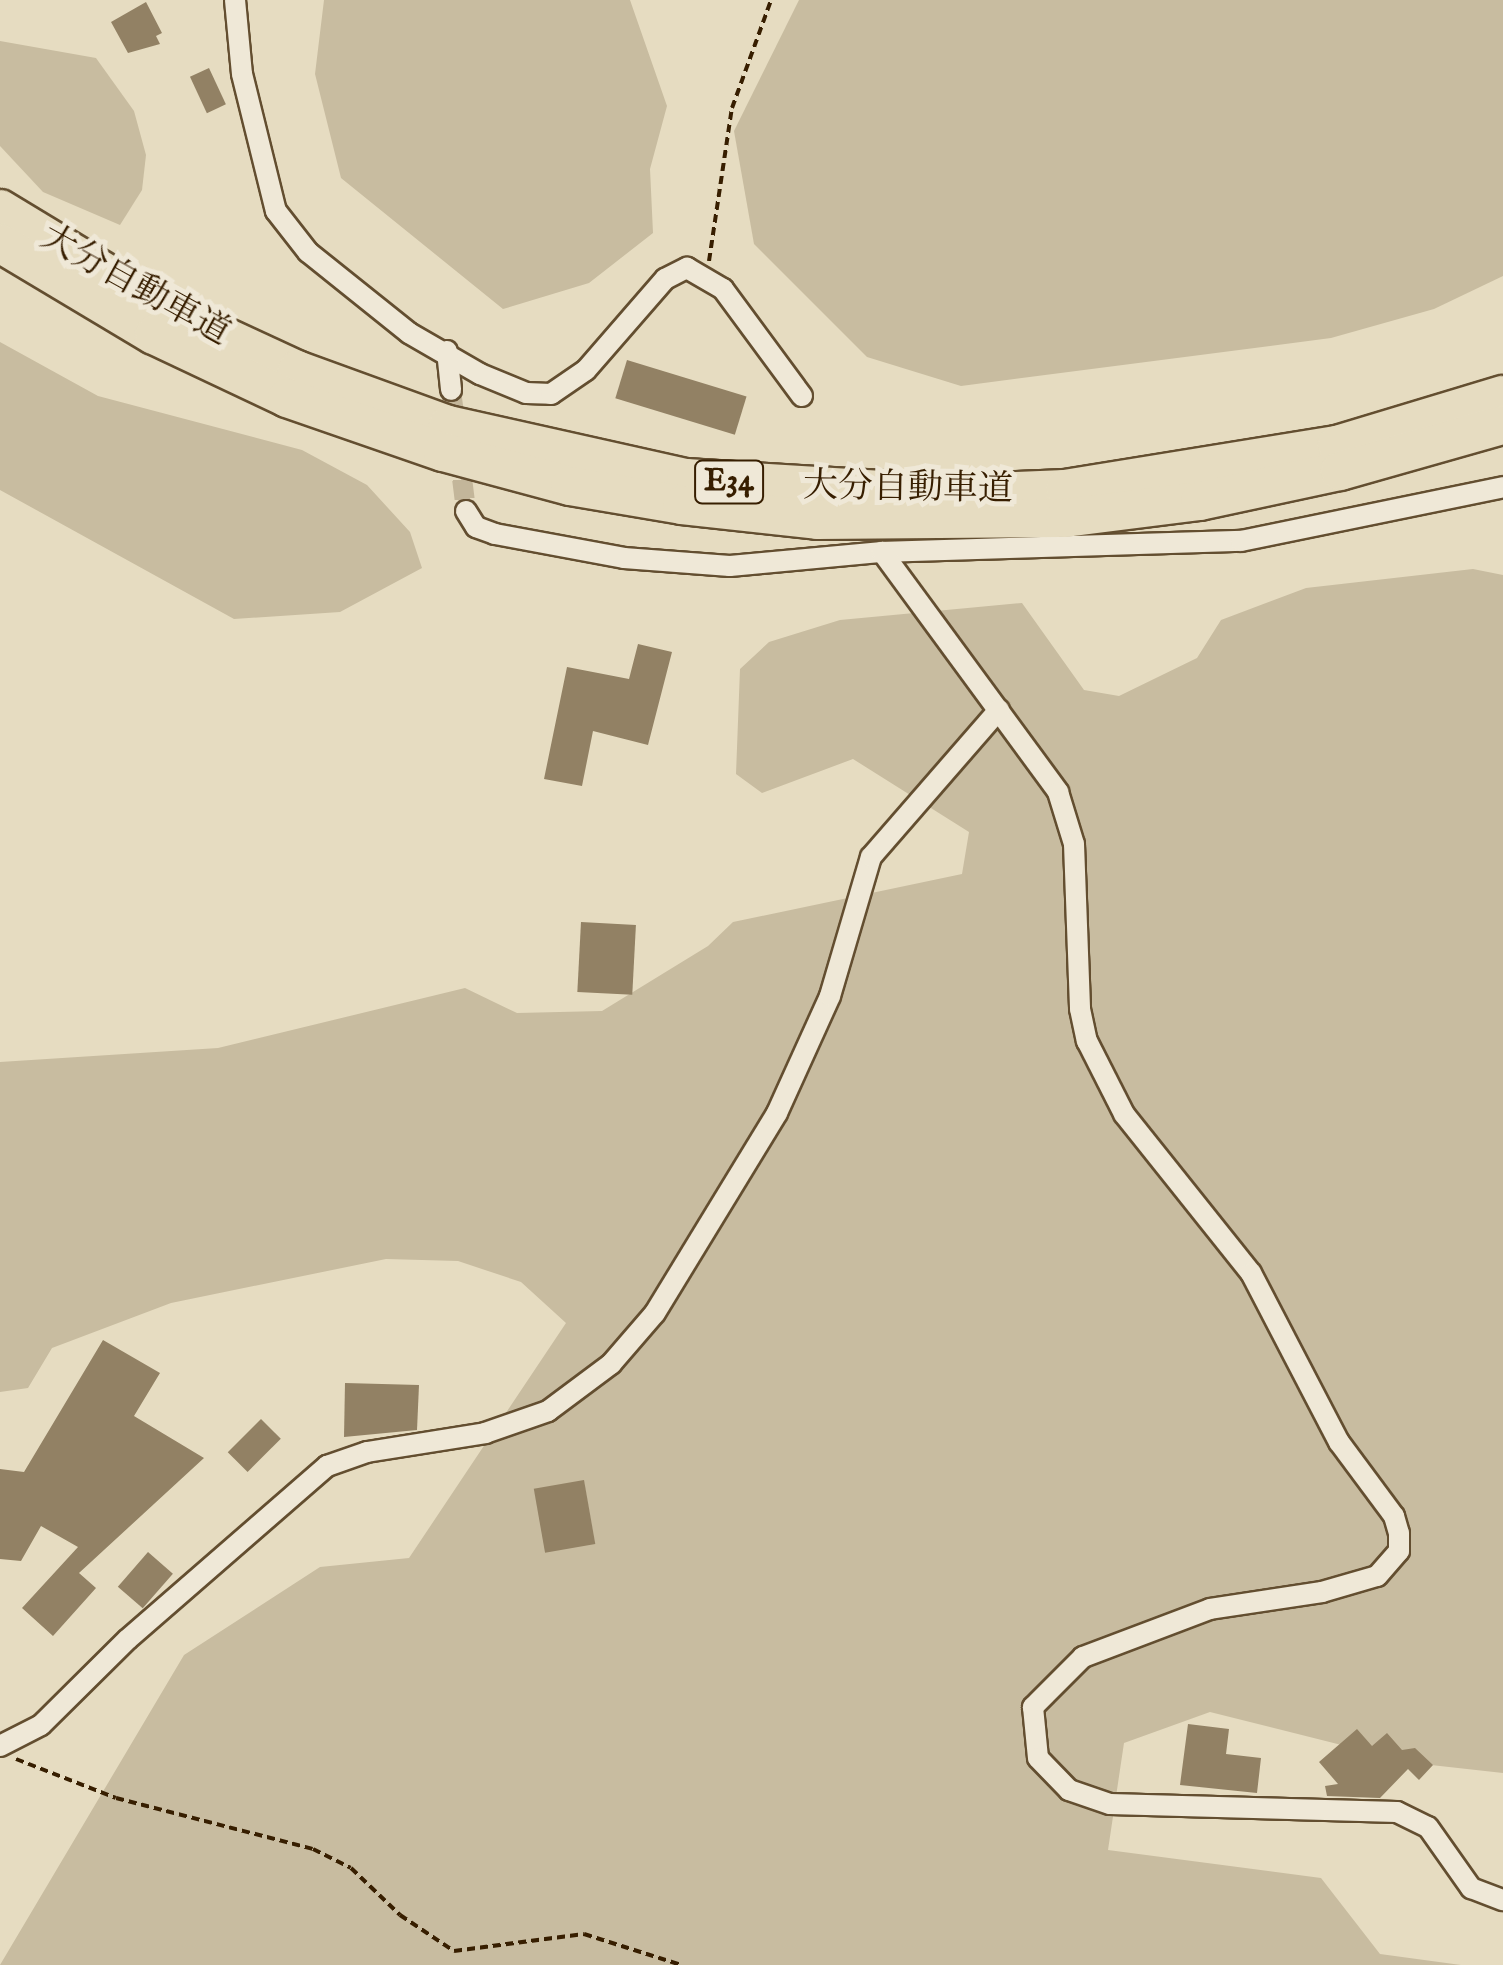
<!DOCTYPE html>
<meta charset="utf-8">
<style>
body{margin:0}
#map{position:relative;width:1503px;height:1965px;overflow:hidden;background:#e6dcc1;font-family:"IM FELL English","Noto Serif JP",serif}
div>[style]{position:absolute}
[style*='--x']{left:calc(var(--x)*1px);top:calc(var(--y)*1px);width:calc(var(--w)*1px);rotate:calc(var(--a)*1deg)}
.green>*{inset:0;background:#c8bca0}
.building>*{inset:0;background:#928164;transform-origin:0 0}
.minor-tunnel>*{height:20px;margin-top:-10px;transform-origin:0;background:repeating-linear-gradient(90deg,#c3b69a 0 20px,transparent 0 30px)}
.path>*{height:4px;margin-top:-2px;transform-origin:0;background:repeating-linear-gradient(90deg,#371e00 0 8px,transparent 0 13px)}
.roads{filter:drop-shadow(2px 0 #634e30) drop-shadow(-2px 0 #634e30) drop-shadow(0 2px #634e30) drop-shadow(0 -2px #634e30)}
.minor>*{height:20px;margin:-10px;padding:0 10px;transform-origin:10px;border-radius:10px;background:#efe8d7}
.motorway>*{height:38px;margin:-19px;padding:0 19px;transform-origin:19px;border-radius:19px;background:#e6dcc1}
span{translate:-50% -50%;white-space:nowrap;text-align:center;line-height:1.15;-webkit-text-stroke:10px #efe8d7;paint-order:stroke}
.shield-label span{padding:2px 8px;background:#efe8d7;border:2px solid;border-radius:8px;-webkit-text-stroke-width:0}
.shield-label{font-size:32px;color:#371e00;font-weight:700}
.street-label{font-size:35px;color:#371e00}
</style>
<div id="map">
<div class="green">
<i style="clip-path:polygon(324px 0,630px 0,667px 106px,650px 169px,653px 233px,589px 283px,503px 309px,341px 178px,315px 74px)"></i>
<i style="clip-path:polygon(799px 0,1503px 0,1503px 276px,1434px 309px,1331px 338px,961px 386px,867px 357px,754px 244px,734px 131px)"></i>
<i style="clip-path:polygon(0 41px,96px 58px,134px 111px,146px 155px,142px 190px,120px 225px,43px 192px,0 146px)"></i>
<i style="clip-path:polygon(0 342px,98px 396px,302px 450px,367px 485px,410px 532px,422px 568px,340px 612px,234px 619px,0 490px)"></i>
<i style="clip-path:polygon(1473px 569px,1503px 575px,1503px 1773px,1413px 1763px,1210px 1712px,1124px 1743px,1108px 1850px,1321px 1878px,1380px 1954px,1461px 1965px,0 1965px,184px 1655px,320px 1567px,409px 1558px,566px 1323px,521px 1282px,458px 1261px,386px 1259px,171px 1303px,52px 1348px,28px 1388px,0 1392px,0 1062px,218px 1048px,465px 988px,517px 1013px,602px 1011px,708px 946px,733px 922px,962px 874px,969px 832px,853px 759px,762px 793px,736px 774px,740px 669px,769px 642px,840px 620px,1022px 603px,1084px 690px,1119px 696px,1197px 658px,1221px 620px,1306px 588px)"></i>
</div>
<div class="building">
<i style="clip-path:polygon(146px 2px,162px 33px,156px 36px,160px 44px,128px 53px,111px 22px)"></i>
<i style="left:209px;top:68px;width:40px;height:21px;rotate:65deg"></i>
<i style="left:627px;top:360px;width:125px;height:40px;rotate:17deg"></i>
<i style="clip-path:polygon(638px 644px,672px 652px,648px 745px,593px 731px,582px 786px,544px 779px,567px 667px,629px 679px)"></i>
<i style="left:581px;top:922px;width:55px;height:70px;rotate:3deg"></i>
<i style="clip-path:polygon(103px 1340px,160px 1373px,134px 1416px,204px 1458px,79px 1573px,96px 1588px,53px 1636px,22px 1608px,78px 1547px,41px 1526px,21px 1561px,0 1559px,0 1469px,24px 1472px)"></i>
<i style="clip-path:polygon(345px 1383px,419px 1385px,417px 1430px,344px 1437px)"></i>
<i style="left:261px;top:1419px;width:28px;height:47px;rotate:45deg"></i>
<i style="left:584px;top:1480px;width:65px;height:51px;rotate:80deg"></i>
<i style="left:148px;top:1552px;width:33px;height:46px;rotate:41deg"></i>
<i style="clip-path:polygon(1188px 1724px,1229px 1729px,1226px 1754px,1261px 1758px,1257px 1793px,1180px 1785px)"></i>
<i style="clip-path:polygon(1357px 1729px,1372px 1746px,1387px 1733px,1402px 1750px,1415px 1748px,1433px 1765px,1419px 1780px,1408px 1769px,1380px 1798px,1327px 1796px,1325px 1786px,1338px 1784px,1319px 1762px)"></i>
</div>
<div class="minor-tunnel">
<i style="--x:451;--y:390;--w:122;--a:82.9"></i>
</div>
<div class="path">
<i style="--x:709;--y:261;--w:155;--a:-81.5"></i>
<i style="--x:732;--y:108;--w:115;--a:-70.1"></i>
<i style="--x:16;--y:1759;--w:107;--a:21.3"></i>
<i style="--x:116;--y:1798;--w:203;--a:14.5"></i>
<i style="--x:313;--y:1849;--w:42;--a:26.6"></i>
<i style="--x:351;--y:1868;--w:68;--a:43.8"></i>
<i style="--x:400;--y:1915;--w:65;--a:33.7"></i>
<i style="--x:454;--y:1951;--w:131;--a:-7.5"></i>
<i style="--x:584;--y:1934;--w:102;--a:17.7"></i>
</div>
<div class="roads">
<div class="minor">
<i style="--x:235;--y:0;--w:74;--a:84.6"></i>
<i style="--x:242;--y:74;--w:141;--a:76.1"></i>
<i style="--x:276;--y:211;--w:52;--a:52"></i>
<i style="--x:308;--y:252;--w:129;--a:38.7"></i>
<i style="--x:409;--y:333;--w:82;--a:30"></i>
<i style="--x:480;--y:374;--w:50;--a:22.4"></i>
<i style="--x:526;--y:393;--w:25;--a:2"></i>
<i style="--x:551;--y:394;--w:42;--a:-34.4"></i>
<i style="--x:586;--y:370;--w:121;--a:-49"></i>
<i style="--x:665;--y:279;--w:25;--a:-27"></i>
<i style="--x:687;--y:268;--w:42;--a:30.3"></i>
<i style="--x:723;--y:289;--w:133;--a:53.6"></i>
<i style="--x:447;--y:351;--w:39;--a:84"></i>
<i style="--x:466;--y:511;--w:19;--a:58"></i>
<i style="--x:476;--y:527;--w:20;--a:20"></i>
<i style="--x:495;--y:534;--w:131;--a:10.5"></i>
<i style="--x:624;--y:558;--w:106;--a:4.3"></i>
<i style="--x:730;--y:566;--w:153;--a:-5.3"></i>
<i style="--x:882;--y:552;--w:359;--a:-1.8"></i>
<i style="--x:1241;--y:541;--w:268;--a:-11.6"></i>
<i style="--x:882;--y:552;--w:298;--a:53.7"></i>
<i style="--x:1058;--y:792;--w:54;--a:72.9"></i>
<i style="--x:1074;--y:844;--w:165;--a:87.9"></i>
<i style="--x:1080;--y:1009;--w:33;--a:78"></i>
<i style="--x:1087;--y:1041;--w:82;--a:63.1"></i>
<i style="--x:1124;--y:1114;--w:203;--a:51.4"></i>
<i style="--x:1251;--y:1273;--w:191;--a:62.5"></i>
<i style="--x:1339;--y:1442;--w:92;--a:53.4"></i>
<i style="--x:1394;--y:1516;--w:18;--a:74"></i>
<i style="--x:1399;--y:1533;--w:18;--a:90"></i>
<i style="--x:1399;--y:1551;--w:33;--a:131"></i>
<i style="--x:1377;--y:1576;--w:57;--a:163.8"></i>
<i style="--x:1322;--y:1592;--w:113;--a:171.4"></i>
<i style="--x:1210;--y:1609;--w:136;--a:159.3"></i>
<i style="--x:1083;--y:1657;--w:71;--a:135"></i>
<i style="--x:1033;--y:1707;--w:51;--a:84.4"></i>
<i style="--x:1038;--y:1758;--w:45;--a:45.9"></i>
<i style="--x:1069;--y:1790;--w:43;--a:18.9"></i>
<i style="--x:1110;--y:1804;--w:287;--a:1.6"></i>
<i style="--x:1397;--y:1812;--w:34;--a:26"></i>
<i style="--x:1428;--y:1827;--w:75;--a:54.8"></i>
<i style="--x:1471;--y:1888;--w:34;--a:21"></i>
<i style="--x:0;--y:1746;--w:46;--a:-27.1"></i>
<i style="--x:41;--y:1725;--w:122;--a:-44.7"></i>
<i style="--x:128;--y:1639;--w:264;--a:-41"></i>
<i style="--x:327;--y:1466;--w:42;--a:-19.3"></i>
<i style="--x:367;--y:1452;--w:120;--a:-9.1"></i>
<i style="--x:485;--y:1433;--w:67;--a:-19.2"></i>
<i style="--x:548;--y:1411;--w:79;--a:-36.7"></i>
<i style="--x:611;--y:1364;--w:67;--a:-49.2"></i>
<i style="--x:655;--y:1313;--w:234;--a:-58.6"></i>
<i style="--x:777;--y:1113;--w:128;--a:-65.6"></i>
<i style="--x:830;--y:996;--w:145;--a:-73.6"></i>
<i style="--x:871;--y:857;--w:195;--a:-49"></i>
</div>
<div class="motorway">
<i style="--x:0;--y:209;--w:195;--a:31.2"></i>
<i style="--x:167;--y:310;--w:143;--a:24.8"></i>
<i style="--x:297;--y:370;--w:161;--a:20"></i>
<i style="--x:448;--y:425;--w:244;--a:12.6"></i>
<i style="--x:686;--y:478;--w:258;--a:3.5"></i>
<i style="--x:944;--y:494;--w:121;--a:-2.4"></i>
<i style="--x:1065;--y:489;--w:276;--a:-9.2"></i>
<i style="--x:1337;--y:445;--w:173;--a:-16.8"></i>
<i style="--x:0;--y:243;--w:179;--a:30.9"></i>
<i style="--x:154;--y:335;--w:147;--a:25.3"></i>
<i style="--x:287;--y:398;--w:165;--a:19.1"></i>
<i style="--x:443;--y:452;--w:131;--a:15"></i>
<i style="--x:570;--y:486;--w:114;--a:9.6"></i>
<i style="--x:682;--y:505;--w:136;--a:6.3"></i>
<i style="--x:817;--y:520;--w:248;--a:-0.5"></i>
<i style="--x:1065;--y:518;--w:136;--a:-7.2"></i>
<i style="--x:1200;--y:501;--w:143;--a:-12.1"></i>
<i style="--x:1340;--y:471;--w:169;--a:-15.8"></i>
</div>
</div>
<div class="shield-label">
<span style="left:729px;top:482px">E34</span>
</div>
<div class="street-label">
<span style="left:135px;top:286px;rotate:29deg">大分自動車道</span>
<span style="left:908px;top:489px;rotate:1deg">大分自動車道</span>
</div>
</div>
